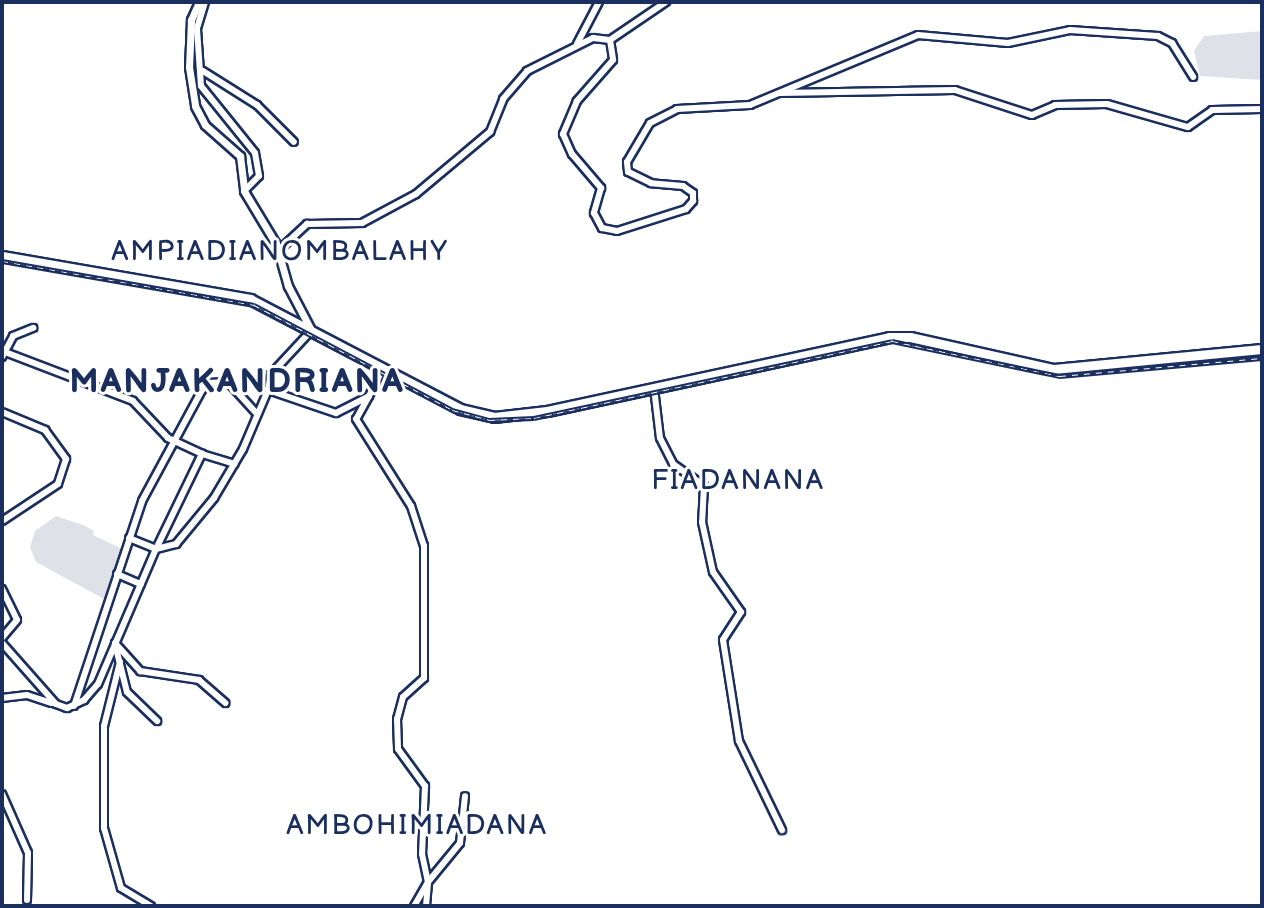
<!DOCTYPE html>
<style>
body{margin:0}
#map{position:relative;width:1264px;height:908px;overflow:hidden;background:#fff;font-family:"Balsamiq Sans",sans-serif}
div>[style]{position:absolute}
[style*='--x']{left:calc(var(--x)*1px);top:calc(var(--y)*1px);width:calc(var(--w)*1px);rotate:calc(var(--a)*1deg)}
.green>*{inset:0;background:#dee1e7}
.roads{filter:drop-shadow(2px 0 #1b2f5e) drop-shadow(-2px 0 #1b2f5e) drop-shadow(0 2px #1b2f5e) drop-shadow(0 -2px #1b2f5e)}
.minor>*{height:6px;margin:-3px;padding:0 3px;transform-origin:3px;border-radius:3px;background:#fff}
.tertiary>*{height:7px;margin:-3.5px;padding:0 3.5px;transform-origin:3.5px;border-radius:3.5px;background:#fff}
.primary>*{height:9px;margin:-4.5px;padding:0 4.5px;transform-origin:4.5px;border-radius:4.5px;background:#fff}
.rail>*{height:5px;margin-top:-2.5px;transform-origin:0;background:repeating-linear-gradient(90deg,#fff 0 6px,#1b2f5e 0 12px);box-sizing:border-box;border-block:2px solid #1b2f5e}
span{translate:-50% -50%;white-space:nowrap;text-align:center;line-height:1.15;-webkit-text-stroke:6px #fff;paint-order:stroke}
.neighbourhood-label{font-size:28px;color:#1b2f5e;letter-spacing:2px}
.district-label{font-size:34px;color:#1b2f5e;font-weight:700;letter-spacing:2px}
.frame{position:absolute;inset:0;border:4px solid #1b2f5e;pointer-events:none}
</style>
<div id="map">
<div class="green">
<i style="clip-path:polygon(1262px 31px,1262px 80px,1200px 76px,1194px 51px,1204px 36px)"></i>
<i style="clip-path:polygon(56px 516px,83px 525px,94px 531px,93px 535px,124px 550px,106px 600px,36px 562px,30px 547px,35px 531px)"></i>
</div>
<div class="roads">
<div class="minor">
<i style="--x:205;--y:2;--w:28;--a:107"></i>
<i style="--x:197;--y:29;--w:57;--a:86"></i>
<i style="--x:201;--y:86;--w:86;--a:51.1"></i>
<i style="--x:255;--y:153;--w:23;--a:80"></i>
<i style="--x:259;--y:176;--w:21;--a:135"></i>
<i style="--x:610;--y:40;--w:68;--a:-34.2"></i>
<i style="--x:577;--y:44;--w:47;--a:-62.4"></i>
<i style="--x:203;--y:71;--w:64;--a:32.2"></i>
<i style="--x:257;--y:105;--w:52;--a:45"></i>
<i style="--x:780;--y:93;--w:175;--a:-1"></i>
<i style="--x:955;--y:90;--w:81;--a:18"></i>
<i style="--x:1032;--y:115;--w:25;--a:-23"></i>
<i style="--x:1055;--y:105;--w:52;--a:-1.1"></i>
<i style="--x:1107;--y:104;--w:84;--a:15.9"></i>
<i style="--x:1188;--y:127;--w:29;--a:-35"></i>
<i style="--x:1212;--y:110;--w:50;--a:-1.1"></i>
<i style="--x:278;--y:251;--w:40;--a:-43"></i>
<i style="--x:307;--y:224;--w:55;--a:-1"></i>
<i style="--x:362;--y:223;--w:61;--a:-28.2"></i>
<i style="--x:416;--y:194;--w:97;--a:-40"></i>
<i style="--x:490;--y:132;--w:35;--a:-68"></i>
<i style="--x:503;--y:99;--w:37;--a:-49"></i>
<i style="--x:527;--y:71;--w:74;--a:-26.6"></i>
<i style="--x:593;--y:38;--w:17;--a:7"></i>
<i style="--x:610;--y:40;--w:20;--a:81"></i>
<i style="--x:613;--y:60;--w:55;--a:131.3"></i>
<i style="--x:577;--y:101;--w:36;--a:113"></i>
<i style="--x:563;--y:134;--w:22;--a:66"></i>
<i style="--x:572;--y:154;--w:45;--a:49.5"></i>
<i style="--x:601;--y:188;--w:26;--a:106"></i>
<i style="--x:594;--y:213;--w:17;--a:62"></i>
<i style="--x:602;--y:228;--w:15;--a:11"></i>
<i style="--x:617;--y:231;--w:72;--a:-17.7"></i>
<i style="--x:686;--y:209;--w:11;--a:-49"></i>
<i style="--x:693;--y:201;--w:8;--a:-90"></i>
<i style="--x:693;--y:193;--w:12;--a:-145"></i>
<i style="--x:683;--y:186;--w:32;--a:-175"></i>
<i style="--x:651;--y:183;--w:25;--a:-154"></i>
<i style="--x:628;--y:172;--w:10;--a:-96"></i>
<i style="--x:627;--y:162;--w:45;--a:-59.5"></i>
<i style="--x:650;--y:123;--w:30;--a:-27"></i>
<i style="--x:677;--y:109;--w:73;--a:-3.1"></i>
<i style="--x:750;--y:105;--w:182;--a:-22.6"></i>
<i style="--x:918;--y:35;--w:90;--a:5.1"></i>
<i style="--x:1008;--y:43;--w:63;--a:-11.8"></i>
<i style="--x:1070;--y:30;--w:88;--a:3.9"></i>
<i style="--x:1158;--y:36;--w:16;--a:27"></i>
<i style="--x:1172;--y:43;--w:40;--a:58"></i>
<i style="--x:5;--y:352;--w:137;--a:20.9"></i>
<i style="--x:133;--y:401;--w:51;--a:46.6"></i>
<i style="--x:168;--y:438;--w:38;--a:25"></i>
<i style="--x:2;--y:357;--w:24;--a:-62"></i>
<i style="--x:13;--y:336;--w:22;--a:-22"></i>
<i style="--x:654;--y:388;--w:50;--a:83.2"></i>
<i style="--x:660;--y:438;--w:29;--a:63"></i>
<i style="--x:673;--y:464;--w:38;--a:35"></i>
<i style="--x:704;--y:486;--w:36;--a:93"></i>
<i style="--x:702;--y:522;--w:51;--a:77.6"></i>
<i style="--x:713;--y:572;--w:49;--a:55"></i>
<i style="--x:741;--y:612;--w:33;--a:123"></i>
<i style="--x:723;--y:640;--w:102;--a:81"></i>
<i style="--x:739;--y:741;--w:99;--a:64.2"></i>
<i style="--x:268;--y:390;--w:16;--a:-79"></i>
<i style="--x:271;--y:374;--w:59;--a:-47.1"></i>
<i style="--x:369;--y:396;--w:26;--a:119"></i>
<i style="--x:356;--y:419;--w:103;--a:57.7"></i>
<i style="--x:411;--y:506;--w:42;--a:72"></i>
<i style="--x:424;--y:546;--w:132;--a:90"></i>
<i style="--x:424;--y:678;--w:28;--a:138"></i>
<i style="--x:403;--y:697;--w:23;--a:105"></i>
<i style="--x:397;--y:719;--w:30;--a:88"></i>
<i style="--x:398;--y:749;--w:46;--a:53.9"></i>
<i style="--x:425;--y:786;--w:68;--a:92.5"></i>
<i style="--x:422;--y:854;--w:29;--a:78"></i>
<i style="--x:428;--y:882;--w:28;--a:120"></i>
<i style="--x:2;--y:412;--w:47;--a:22.7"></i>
<i style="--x:45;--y:430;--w:36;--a:54"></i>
<i style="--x:66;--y:459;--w:26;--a:108"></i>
<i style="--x:58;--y:484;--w:67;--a:146.5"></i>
<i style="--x:129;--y:538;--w:29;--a:22"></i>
<i style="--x:156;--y:549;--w:106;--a:-64.2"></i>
<i style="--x:202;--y:454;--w:34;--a:17"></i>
<i style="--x:117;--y:574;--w:26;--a:23"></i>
<i style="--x:2;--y:589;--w:34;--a:64"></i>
<i style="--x:17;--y:620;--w:23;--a:130"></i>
<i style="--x:2;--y:643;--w:81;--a:48.5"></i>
<i style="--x:56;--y:704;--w:12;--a:20"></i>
<i style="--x:67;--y:708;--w:19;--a:-25"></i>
<i style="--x:84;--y:700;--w:21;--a:-49"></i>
<i style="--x:98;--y:684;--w:147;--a:-66.8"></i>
<i style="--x:156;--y:549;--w:21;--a:-14"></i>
<i style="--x:176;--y:544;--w:60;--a:-50.4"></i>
<i style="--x:214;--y:498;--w:57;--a:-59.4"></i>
<i style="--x:243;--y:449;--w:64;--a:-67"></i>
<i style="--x:268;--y:390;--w:72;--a:18.7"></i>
<i style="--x:336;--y:413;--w:37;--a:-27"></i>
<i style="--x:369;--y:396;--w:31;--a:-63"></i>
<i style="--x:115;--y:643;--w:38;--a:48"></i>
<i style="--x:140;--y:671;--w:60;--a:8.7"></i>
<i style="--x:199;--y:680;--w:35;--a:41"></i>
<i style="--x:116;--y:648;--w:45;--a:76"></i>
<i style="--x:127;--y:692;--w:42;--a:44"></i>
<i style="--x:120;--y:662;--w:66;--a:104"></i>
<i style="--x:104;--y:726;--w:102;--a:90"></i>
<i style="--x:104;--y:828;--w:62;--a:74.2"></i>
<i style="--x:121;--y:888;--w:35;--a:31"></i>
<i style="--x:2;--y:698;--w:25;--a:-7"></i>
<i style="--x:27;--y:695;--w:26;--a:18"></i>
<i style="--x:74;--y:706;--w:216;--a:-71.6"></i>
<i style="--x:142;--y:501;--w:126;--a:-61.6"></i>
<i style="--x:202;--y:390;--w:9;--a:-49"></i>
<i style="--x:208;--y:383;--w:20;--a:-3"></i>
<i style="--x:228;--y:382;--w:43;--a:47.8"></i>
<i style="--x:2;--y:794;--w:64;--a:66.2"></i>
<i style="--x:28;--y:853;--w:47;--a:91.2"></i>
<i style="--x:426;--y:906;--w:24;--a:-85"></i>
<i style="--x:428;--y:882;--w:50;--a:-50.6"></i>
<i style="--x:460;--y:843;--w:47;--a:-83.9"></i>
</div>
<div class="tertiary">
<i style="--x:199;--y:2;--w:20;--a:114"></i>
<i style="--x:191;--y:20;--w:47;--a:92.4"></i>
<i style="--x:189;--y:67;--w:39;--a:81"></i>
<i style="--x:195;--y:106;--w:21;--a:62"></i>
<i style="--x:205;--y:125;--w:47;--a:41.5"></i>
<i style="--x:240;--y:156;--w:35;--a:83"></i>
<i style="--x:244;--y:191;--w:62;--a:58.9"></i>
<i style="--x:276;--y:244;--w:44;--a:74.1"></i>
<i style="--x:288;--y:286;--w:50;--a:62.4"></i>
</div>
<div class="primary">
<i style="--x:2;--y:256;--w:252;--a:9.8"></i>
<i style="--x:250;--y:299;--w:237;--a:27.6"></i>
<i style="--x:460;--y:409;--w:35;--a:13"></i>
<i style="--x:494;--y:417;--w:53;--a:-6.5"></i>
<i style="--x:547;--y:411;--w:350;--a:-12.2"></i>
<i style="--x:889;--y:337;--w:21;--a:0"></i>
<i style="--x:910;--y:337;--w:147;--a:12.6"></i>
<i style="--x:1053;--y:369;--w:210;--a:-5.5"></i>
</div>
</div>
<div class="rail">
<i style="--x:2;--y:261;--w:256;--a:9.9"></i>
<i style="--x:254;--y:305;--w:224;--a:27.9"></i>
<i style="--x:452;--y:410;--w:38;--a:15"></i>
<i style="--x:489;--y:420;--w:45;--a:-2.5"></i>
<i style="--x:534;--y:418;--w:366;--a:-12.1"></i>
<i style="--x:892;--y:341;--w:172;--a:11.8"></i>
<i style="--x:1060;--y:376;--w:203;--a:-5.1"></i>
</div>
<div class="neighbourhood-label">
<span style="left:280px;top:252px">AMPIADIANOMBALAHY</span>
<span style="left:738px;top:481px">FIADANANA</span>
<span style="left:417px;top:826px">AMBOHIMIADANA</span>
</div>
<div class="district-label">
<span style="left:237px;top:382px">MANJAKANDRIANA</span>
</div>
<div class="frame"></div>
</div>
